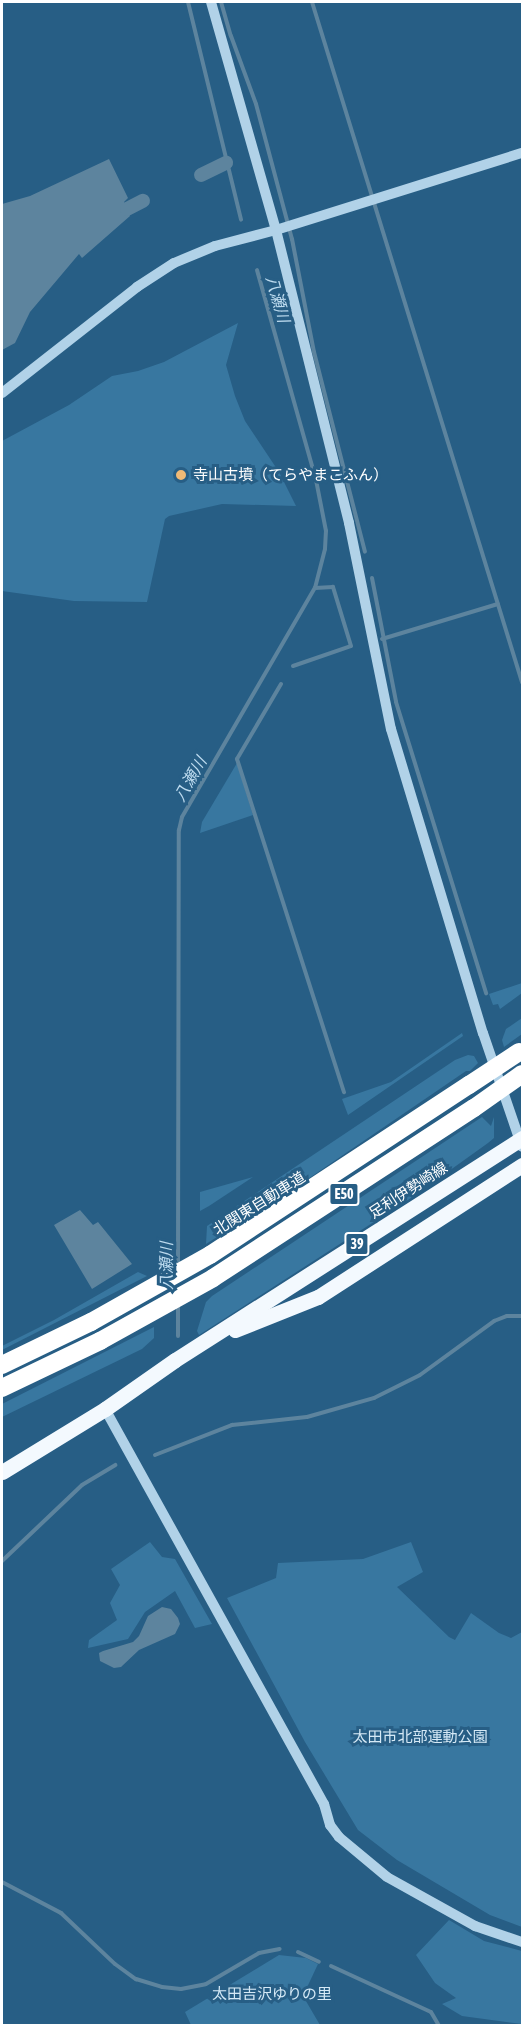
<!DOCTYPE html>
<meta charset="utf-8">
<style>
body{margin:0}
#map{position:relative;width:524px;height:2027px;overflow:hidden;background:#275e85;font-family:"Asap Condensed","Noto Sans JP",sans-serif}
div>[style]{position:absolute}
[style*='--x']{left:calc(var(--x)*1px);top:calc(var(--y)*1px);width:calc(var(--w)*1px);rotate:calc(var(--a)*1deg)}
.green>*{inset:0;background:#3877a0}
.water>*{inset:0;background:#5d849e}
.stream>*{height:4px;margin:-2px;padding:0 2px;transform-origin:2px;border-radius:2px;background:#5d849e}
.canal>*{height:14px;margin:-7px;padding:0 7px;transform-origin:7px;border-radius:7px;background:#5d849e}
.tertiary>*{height:10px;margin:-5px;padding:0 5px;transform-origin:5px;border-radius:5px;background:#b1d2e8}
.primary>*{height:15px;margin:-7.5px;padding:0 7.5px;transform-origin:7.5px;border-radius:7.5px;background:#f3f9fe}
.motorway>*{height:18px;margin:-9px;padding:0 9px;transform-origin:9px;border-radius:9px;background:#fff}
.motorway-bridge>*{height:18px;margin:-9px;padding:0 9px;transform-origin:9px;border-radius:9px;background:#fff}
.dots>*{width:16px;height:16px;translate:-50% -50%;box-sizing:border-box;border:3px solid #275e85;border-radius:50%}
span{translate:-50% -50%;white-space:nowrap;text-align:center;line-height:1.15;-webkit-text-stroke:6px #275e85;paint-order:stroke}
.shield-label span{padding:2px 4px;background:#275e85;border:2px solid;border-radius:4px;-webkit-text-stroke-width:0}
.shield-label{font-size:14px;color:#fff;font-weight:700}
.poi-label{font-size:15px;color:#fff}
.left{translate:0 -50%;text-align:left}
.street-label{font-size:15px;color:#fff}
.park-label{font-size:15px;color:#d5e9f6}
.water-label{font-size:16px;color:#bddbef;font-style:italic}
.frame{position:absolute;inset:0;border:3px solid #fff;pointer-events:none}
</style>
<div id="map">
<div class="green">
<i style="clip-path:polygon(238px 323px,226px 365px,235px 396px,245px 421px,279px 472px,296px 506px,222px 504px,169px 516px,165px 519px,147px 602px,74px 601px,2px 591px,2px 441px,69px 405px,112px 376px,138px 371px,164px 362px)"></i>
<i style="clip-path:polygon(237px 763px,253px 815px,200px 833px,202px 822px)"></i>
<i style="clip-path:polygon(522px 983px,522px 993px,500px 1009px,498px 1004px,493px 1005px,489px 994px)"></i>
<i style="clip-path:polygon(522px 1018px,522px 1034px,504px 1047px,502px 1040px,506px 1029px)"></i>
<i style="clip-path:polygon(462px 1033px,463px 1036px,348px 1115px,342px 1099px,391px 1082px)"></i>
<i style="clip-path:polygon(468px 1055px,474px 1056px,478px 1063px,470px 1071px,466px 1071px,302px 1183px,206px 1244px,207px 1226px,455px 1060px)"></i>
<i style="clip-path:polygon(482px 1117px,491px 1126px,494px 1117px,494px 1138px,488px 1143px,414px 1196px,199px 1335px,197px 1331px,206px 1302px,212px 1296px)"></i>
<i style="clip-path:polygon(253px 1177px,209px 1206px,200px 1211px,200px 1192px)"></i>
<i style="clip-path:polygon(138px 1272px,147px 1276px,2px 1350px,2px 1346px,54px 1320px)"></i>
<i style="clip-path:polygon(154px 1327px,154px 1338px,142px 1349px,2px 1417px,2px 1404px)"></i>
<i style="clip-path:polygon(150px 1542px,162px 1557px,175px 1559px,212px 1624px,195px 1628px,175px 1591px,145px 1612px,128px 1639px,88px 1648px,89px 1640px,117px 1620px,110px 1603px,120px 1585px,111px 1569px)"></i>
<i style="clip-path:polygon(411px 1542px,423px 1572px,397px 1587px,449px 1637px,455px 1640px,471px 1613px,499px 1633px,511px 1638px,522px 1632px,522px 1927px,490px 1915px,397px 1860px,358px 1830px,305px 1742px,227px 1598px,276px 1578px,278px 1563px,363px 1559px)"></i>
<i style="clip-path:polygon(449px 1920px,484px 1941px,522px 1951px,522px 2024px,462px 2016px,442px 2004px,456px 1998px,435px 1983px,416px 1955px)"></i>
<i style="clip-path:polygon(279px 1955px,306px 1958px,318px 1964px,303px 1996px,320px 2025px,191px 2025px,185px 2012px)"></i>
</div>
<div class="water">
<i style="clip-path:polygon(109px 159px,128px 198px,124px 202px,130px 216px,82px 258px,79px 254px,30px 312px,15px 343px,2px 350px,2px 204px,30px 196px)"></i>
<i style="clip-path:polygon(80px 1210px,93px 1225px,98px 1222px,132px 1264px,92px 1289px,54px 1225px)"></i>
<i style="clip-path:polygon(162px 1607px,171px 1609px,178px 1618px,180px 1624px,175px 1634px,139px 1650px,121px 1667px,114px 1668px,100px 1661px,99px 1653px,103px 1651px,133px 1642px,139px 1636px,148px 1616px)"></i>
</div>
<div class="stream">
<i style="--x:188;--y:2;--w:224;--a:76.3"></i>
<i style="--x:221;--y:2;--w:35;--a:74"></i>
<i style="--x:231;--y:36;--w:72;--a:69.8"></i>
<i style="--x:256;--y:104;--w:140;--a:75.1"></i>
<i style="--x:292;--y:239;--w:115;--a:79"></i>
<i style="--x:314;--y:352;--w:206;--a:75.7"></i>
<i style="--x:312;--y:2;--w:712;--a:72.84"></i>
<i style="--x:372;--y:578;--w:126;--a:79"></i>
<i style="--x:396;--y:702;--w:305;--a:72.8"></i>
<i style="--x:382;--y:639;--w:121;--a:-16.8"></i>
<i style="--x:293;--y:666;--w:61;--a:-19"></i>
<i style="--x:351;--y:646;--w:62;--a:-107"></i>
<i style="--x:333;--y:587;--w:18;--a:177"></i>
<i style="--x:281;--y:684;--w:87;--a:120.4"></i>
<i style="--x:237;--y:759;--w:350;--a:72.2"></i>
<i style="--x:178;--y:1266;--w:436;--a:-89.9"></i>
<i style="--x:179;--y:830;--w:13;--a:-77"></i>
<i style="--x:182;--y:817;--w:265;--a:-59.9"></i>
<i style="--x:315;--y:588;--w:40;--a:-75.6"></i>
<i style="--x:325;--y:549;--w:18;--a:-87"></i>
<i style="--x:326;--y:531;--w:52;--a:-101.1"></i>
<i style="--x:316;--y:480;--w:218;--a:-105.7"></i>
<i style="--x:178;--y:1303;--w:33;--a:90"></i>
<i style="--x:155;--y:1455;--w:83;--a:-21.3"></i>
<i style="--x:232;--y:1425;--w:75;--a:-6.1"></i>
<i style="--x:307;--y:1417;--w:70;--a:-15.8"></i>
<i style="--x:374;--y:1398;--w:51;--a:-26.6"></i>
<i style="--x:420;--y:1375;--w:92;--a:-36.1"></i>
<i style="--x:494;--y:1321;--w:14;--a:-21"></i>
<i style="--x:507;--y:1316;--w:15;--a:0"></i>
<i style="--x:2;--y:1561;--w:110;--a:-43.5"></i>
<i style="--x:82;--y:1485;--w:39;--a:-31"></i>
<i style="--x:2;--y:1882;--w:67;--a:27.7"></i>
<i style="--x:61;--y:1913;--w:74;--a:43.4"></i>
<i style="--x:115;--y:1964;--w:26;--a:36"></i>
<i style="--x:136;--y:1979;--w:27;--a:17"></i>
<i style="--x:162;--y:1987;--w:19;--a:6"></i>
<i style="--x:181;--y:1989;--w:25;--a:-11"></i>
<i style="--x:206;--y:1984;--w:61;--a:-30.3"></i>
<i style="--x:259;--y:1953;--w:21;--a:-11"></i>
<i style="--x:298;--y:1952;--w:23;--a:25"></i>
<i style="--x:331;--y:1966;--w:110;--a:24.7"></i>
<i style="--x:431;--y:2012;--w:16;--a:60"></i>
</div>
<div class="canal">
<i style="--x:201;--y:175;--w:28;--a:-26"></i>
<i style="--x:127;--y:209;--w:18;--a:-27"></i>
</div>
<div class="tertiary">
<i style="--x:211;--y:2;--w:237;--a:74.1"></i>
<i style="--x:276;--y:230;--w:302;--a:76"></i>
<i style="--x:349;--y:523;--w:210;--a:78.5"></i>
<i style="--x:391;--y:729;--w:318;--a:73.2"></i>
<i style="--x:483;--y:1033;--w:120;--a:71.1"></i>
<i style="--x:2;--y:393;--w:172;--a:-38.1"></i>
<i style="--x:137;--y:287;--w:44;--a:-33"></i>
<i style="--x:174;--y:263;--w:44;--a:-22.5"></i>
<i style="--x:215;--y:246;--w:63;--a:-14.7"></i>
<i style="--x:276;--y:230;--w:258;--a:-17.4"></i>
<i style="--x:105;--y:1409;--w:452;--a:61"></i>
<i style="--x:324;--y:1804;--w:22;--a:74"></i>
<i style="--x:330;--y:1825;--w:15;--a:53"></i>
<i style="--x:339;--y:1837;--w:62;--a:39.8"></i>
<i style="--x:387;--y:1877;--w:101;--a:29.1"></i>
<i style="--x:475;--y:1926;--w:50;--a:18.8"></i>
</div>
<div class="primary">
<i style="--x:235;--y:1330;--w:89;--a:-21.7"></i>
<i style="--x:318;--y:1297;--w:243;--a:-32.9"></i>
<i style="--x:2;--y:1472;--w:121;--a:-31.5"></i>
<i style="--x:105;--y:1409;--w:85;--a:-35"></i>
<i style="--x:175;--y:1360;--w:412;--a:-32.6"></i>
</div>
<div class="motorway">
<i style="--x:2;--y:1365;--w:99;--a:-25.8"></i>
<i style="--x:91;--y:1322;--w:137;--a:-29.4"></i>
<i style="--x:210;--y:1255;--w:310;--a:-33.3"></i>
<i style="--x:2;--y:1388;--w:109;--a:-25.6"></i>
<i style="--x:100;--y:1341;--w:129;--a:-29.1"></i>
<i style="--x:213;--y:1278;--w:311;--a:-33.1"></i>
</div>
<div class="motorway-bridge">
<i style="--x:469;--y:1085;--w:60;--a:-33.4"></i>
<i style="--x:474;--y:1108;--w:59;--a:-35.3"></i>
</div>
<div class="dots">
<i style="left:181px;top:475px;background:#f0ba76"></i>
</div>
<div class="shield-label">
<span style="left:344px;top:1194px">E50</span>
<span style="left:357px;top:1244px">39</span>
</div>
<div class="poi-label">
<span class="left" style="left:193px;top:475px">寺山古墳（てらやまこふん）</span>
</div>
<div class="street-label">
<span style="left:408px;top:1190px;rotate:-33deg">足利伊勢崎線</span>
<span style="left:259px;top:1203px;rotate:-32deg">北関東自動車道</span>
</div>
<div class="park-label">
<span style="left:420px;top:1737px">太田市北部運動公園</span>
<span style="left:272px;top:1994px">太田吉沢ゆりの里</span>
</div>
<div class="water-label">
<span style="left:278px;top:299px;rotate:74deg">八瀬川</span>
<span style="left:190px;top:779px;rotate:-60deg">八瀬川</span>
<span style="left:166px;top:1266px;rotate:-90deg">八瀬川</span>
</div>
<div class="frame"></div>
</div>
